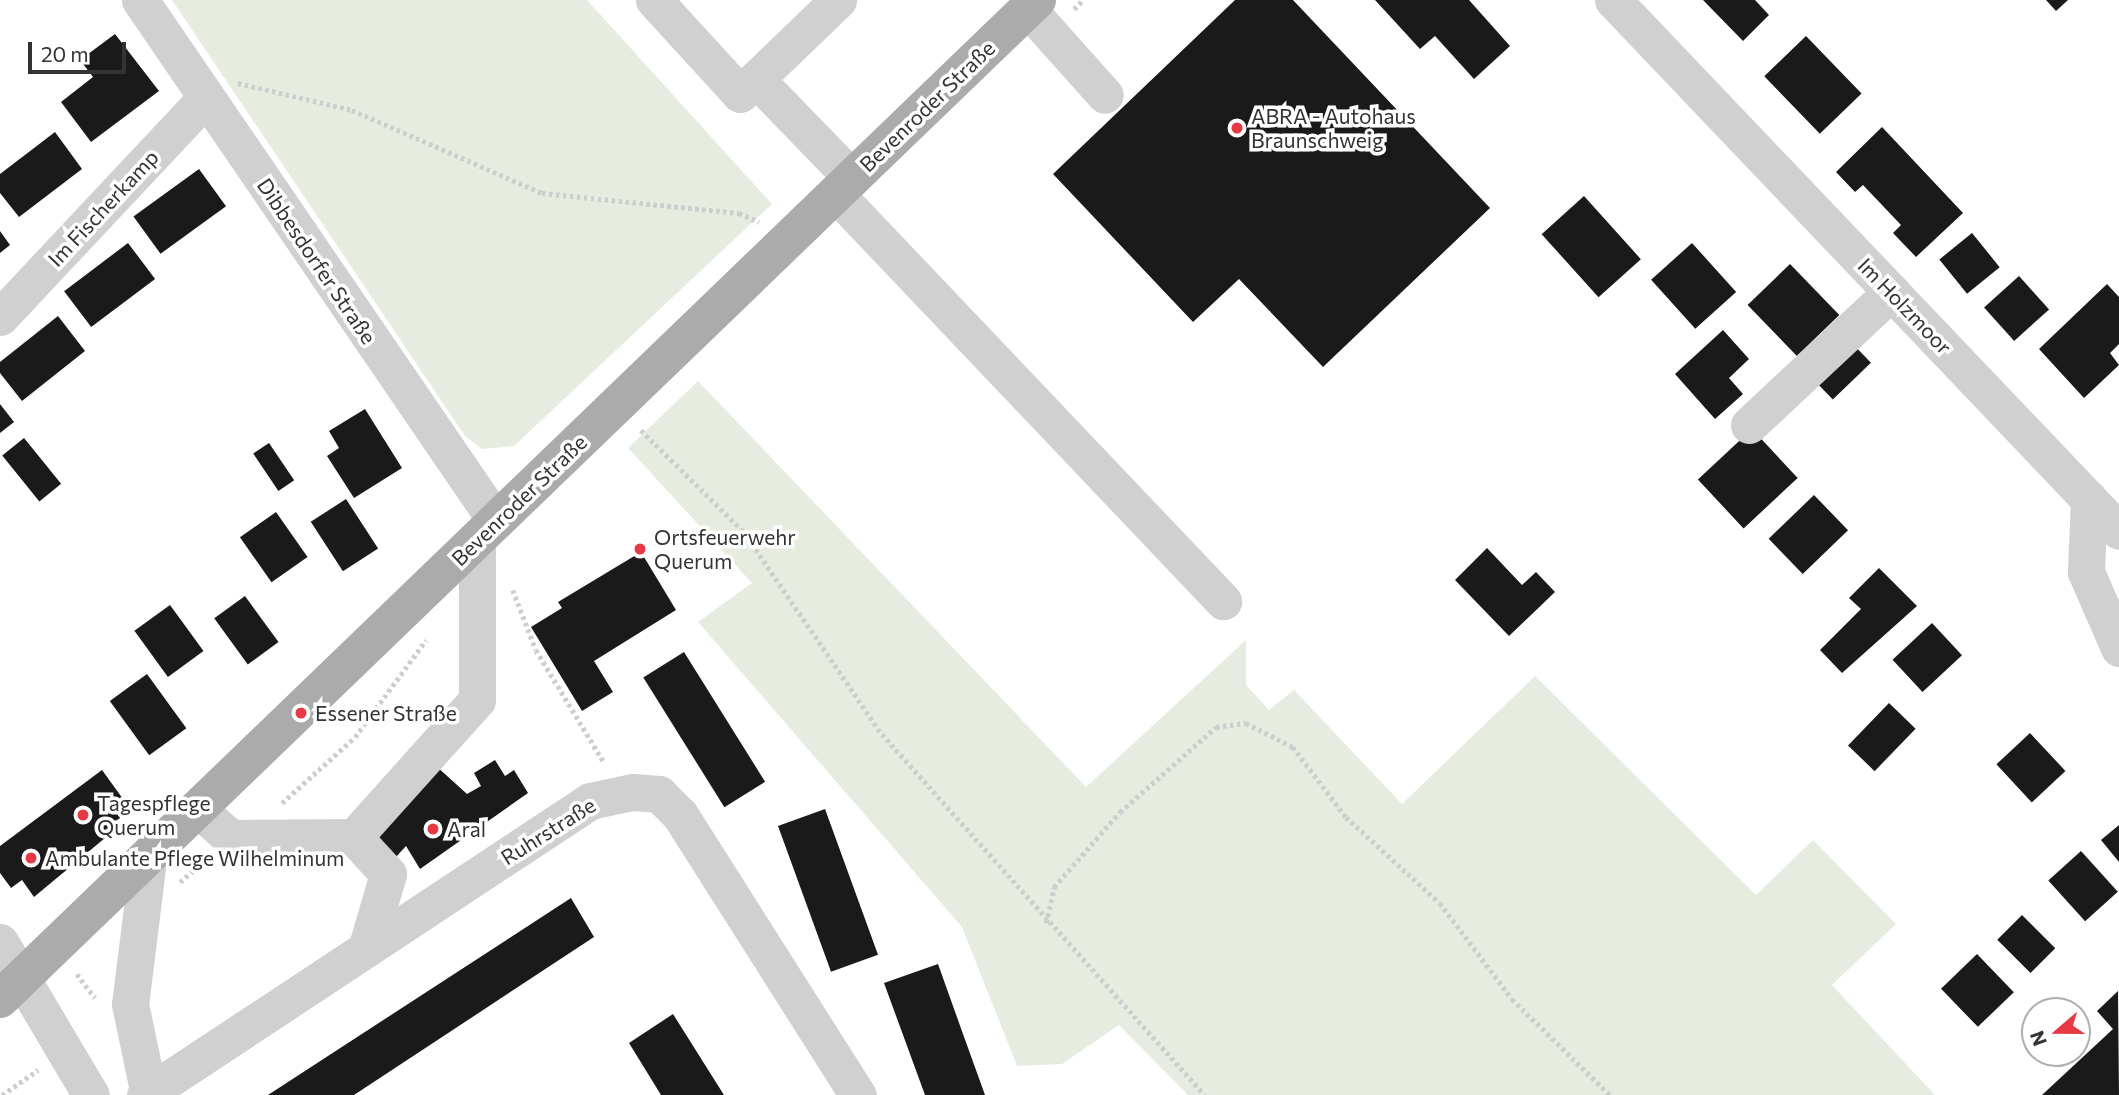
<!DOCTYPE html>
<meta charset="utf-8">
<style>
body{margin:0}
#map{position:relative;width:2119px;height:1095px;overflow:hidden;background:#fff;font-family:Commissioner,sans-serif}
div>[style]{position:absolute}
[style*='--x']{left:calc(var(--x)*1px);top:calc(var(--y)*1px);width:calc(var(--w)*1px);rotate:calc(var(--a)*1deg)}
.green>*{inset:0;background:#e6ecdf}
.building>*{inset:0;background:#1a1a1a;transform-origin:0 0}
.path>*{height:4.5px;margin-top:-2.25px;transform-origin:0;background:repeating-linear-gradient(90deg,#cdcdcd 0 3.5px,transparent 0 7px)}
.minor>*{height:37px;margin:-18.5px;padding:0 18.5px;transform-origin:18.5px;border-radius:18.5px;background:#d0d0d0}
.major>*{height:38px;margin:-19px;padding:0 19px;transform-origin:19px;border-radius:19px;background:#ababab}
.dots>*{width:19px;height:19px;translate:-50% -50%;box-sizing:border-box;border:4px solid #fff;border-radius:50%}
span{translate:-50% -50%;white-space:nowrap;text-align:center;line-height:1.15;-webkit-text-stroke:7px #fff;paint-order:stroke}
.street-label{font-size:21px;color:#333}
.poi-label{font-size:21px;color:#333}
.left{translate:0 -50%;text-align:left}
.north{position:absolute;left:2021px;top:997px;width:70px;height:70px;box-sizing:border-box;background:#fff;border:2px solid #adadad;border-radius:50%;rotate:250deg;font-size:19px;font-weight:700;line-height:28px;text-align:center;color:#333}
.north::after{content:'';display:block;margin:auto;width:24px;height:32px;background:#e63946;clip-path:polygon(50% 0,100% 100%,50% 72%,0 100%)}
.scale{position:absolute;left:28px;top:42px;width:98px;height:32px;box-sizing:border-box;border:4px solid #333;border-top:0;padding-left:9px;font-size:21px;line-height:24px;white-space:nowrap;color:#333;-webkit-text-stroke:5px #fff;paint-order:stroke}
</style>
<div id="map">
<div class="green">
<i style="clip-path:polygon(172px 0,587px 0,772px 204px,514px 446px,482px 449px,465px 436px)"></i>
<i style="clip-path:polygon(698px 381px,1086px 787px,1246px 640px,1246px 685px,1269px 710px,1294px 690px,1402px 804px,1535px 676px,1756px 895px,1813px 840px,1896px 924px,1832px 985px,1935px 1095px,1188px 1095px,1119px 1025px,1062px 1064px,1017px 1066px,962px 927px,698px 622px,752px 583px,628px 448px)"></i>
</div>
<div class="building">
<i style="clip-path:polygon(1235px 0,1293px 0,1490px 208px,1323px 367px,1239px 279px,1193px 322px,1053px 174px)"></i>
<i style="clip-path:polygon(1375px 0,1469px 0,1510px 46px,1474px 79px,1435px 36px,1420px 49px)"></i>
<i style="clip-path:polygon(1703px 0,1755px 0,1769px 15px,1743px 41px)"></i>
<i style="clip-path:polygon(2046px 0,2068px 0,2056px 11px)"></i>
<i style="clip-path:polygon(115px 34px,159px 91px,91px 142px,61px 102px,93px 77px,80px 60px)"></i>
<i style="left:1806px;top:36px;width:80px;height:58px;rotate:46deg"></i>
<i style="clip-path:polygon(1882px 127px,1963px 213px,1916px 257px,1893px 233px,1901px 225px,1863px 185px,1855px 192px,1836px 172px)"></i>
<i style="clip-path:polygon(55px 132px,82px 169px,19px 217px,0 193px,0 174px)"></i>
<i style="left:199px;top:169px;width:46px;height:81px;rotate:54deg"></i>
<i style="left:1584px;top:196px;width:85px;height:57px;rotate:48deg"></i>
<i style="clip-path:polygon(0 231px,10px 245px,0 253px)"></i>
<i style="left:1972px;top:233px;width:44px;height:42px;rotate:51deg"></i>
<i style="left:128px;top:243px;width:45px;height:80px;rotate:53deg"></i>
<i style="left:1692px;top:243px;width:66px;height:55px;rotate:48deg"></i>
<i style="left:1790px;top:264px;width:71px;height:59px;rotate:46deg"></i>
<i style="left:2019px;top:276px;width:45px;height:47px;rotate:48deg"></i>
<i style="clip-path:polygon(2107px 284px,2119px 297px,2119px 344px,2110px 353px,2119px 365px,2084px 398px,2039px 349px)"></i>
<i style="clip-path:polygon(58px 316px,85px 351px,22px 401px,0 373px,0 362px)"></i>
<i style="clip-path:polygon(1723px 330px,1749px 359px,1729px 378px,1743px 394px,1715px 419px,1675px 374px)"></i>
<i style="left:1848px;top:339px;width:33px;height:53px;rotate:46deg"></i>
<i style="clip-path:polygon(0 404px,14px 422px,0 433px)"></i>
<i style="clip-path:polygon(365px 409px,402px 468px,354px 498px,327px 456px,339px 448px,329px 431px)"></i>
<i style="left:1752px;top:429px;width:67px;height:74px;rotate:47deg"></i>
<i style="left:24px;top:438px;width:59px;height:28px;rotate:51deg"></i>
<i style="left:269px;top:443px;width:45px;height:19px;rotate:56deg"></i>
<i style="left:1814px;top:495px;width:49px;height:63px;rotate:46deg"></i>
<i style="left:346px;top:499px;width:59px;height:42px;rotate:57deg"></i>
<i style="left:276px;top:512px;width:55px;height:44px;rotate:55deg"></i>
<i style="clip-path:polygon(1487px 548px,1522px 585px,1536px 572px,1555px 592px,1509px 636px,1455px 580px)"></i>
<i style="clip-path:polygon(641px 552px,676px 610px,594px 661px,613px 692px,582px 711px,531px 627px,562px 608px,558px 602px)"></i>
<i style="clip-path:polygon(1879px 568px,1917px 606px,1842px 673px,1820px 650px,1861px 609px,1849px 598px)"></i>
<i style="left:245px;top:596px;width:57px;height:38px;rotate:54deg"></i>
<i style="left:170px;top:605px;width:57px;height:44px;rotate:54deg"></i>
<i style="left:1932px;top:623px;width:44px;height:54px;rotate:47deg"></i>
<i style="left:684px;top:652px;width:153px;height:48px;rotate:58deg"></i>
<i style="left:147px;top:674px;width:67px;height:46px;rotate:54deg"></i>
<i style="left:1889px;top:703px;width:37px;height:59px;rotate:44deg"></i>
<i style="left:2030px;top:733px;width:52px;height:46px;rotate:47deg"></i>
<i style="clip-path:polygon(414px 746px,467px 794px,481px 786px,474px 773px,495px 760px,505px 776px,514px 770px,528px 793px,420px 869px,406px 846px,395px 858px,350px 818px)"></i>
<i style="clip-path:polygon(102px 770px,131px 810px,113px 823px,117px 828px,34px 897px,22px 880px,11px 888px,0 873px,0 846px)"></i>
<i style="left:825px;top:809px;width:155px;height:50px;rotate:70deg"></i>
<i style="clip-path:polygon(2119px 825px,2119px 862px,2101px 840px)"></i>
<i style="left:2081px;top:851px;width:55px;height:44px;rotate:48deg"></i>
<i style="clip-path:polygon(571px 898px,594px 937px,354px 1095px,268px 1095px)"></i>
<i style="left:2022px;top:915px;width:47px;height:35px;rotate:45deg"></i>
<i style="left:1977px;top:954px;width:53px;height:50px;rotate:46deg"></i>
<i style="clip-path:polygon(938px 964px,963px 1034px,985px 1095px,925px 1095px,884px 983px)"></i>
<i style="clip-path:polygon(2118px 991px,2119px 1095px,2042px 1095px,2113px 1029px,2097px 1011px)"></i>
<i style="clip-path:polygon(673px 1014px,712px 1076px,724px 1095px,661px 1095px,629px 1043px)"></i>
</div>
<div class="path">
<i style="--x:1074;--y:9;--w:13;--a:-45"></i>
<i style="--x:238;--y:83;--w:117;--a:13.3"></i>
<i style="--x:352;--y:110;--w:207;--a:23.6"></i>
<i style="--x:542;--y:193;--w:198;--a:5.8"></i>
<i style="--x:739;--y:213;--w:22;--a:24"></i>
<i style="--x:641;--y:430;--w:145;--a:44.7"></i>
<i style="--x:744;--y:532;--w:245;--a:55.7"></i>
<i style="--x:882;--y:734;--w:484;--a:48.2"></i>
<i style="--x:513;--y:590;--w:64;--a:69"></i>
<i style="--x:536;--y:650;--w:133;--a:58.8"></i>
<i style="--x:282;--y:803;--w:98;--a:-42.1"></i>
<i style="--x:355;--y:737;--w:120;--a:-53.8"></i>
<i style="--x:180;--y:882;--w:33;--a:-41"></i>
<i style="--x:1046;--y:923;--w:37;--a:-77"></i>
<i style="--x:1054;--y:887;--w:100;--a:-48.7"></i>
<i style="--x:1120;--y:812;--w:128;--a:-41.5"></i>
<i style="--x:1216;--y:727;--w:30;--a:-8"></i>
<i style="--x:1246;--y:723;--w:53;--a:27.1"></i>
<i style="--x:1293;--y:747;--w:88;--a:52.9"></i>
<i style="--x:1346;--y:817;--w:127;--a:42.5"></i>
<i style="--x:1440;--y:903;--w:120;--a:53.1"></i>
<i style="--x:1512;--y:999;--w:137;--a:44.4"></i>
<i style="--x:77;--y:974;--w:30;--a:53"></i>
<i style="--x:2;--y:1095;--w:44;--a:-34.8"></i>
</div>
<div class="minor">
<i style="--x:140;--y:0;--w:631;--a:55.66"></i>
<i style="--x:654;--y:0;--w:127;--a:47.5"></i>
<i style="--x:740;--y:94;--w:22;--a:-43"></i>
<i style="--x:756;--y:79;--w:138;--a:45.9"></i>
<i style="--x:1613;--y:0;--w:733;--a:46.38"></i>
<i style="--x:1028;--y:9;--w:115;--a:48.2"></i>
<i style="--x:756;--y:79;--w:114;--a:-43.9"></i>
<i style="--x:836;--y:194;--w:562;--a:46.44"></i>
<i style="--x:0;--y:317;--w:301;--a:-46.8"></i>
<i style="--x:1749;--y:425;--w:195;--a:-43.1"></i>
<i style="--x:2089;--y:499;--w:73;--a:92.4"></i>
<i style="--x:2086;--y:572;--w:83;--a:66.5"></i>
<i style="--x:199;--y:810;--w:43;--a:41.2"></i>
<i style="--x:231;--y:838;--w:123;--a:-0.5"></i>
<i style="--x:354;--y:837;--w:184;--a:-48.1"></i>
<i style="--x:477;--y:700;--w:161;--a:-90"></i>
<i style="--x:354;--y:837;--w:50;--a:47.4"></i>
<i style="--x:388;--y:874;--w:78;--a:106.3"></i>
<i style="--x:148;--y:860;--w:145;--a:97.1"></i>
<i style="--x:130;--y:1004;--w:93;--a:78.2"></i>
<i style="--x:0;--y:942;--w:178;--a:59.3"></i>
<i style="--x:145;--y:1095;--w:533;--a:-33.45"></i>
<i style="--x:590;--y:801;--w:43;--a:-12.1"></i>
<i style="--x:632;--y:792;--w:27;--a:4"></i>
<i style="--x:659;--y:794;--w:30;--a:45"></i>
<i style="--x:680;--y:815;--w:332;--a:57.6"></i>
</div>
<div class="major">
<i style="--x:0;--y:999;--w:1440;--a:-43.93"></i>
</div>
<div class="dots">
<i style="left:1237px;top:128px;background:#e63946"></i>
<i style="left:640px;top:549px;background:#e63946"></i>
<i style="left:301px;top:713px;background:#e63946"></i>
<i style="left:83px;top:815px;background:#e63946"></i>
<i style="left:433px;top:829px;background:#e63946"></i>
<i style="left:31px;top:858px;background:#e63946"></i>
</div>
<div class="street-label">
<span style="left:927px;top:106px;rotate:-44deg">Bevenroder Straße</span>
<span style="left:103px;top:208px;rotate:-47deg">Im Fischerkamp</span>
<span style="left:317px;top:261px;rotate:56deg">Dibbesdorfer Straße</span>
<span style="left:1905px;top:306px;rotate:46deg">Im Holzmoor</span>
<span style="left:519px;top:500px;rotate:-44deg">Bevenroder Straße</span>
<span style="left:548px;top:831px;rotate:-32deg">Ruhrstraße</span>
</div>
<div class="poi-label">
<span class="left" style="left:1251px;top:128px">ABRA - Autohaus<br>Braunschweig</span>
<span class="left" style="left:654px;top:549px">Ortsfeuerwehr<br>Querum</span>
<span class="left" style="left:315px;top:713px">Essener Straße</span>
<span class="left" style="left:97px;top:815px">Tagespflege<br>Querum</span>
<span class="left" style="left:447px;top:829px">Aral</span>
<span class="left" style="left:45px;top:858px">Ambulante Pflege Wilhelminum</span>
</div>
<div class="north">N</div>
<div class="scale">20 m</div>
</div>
